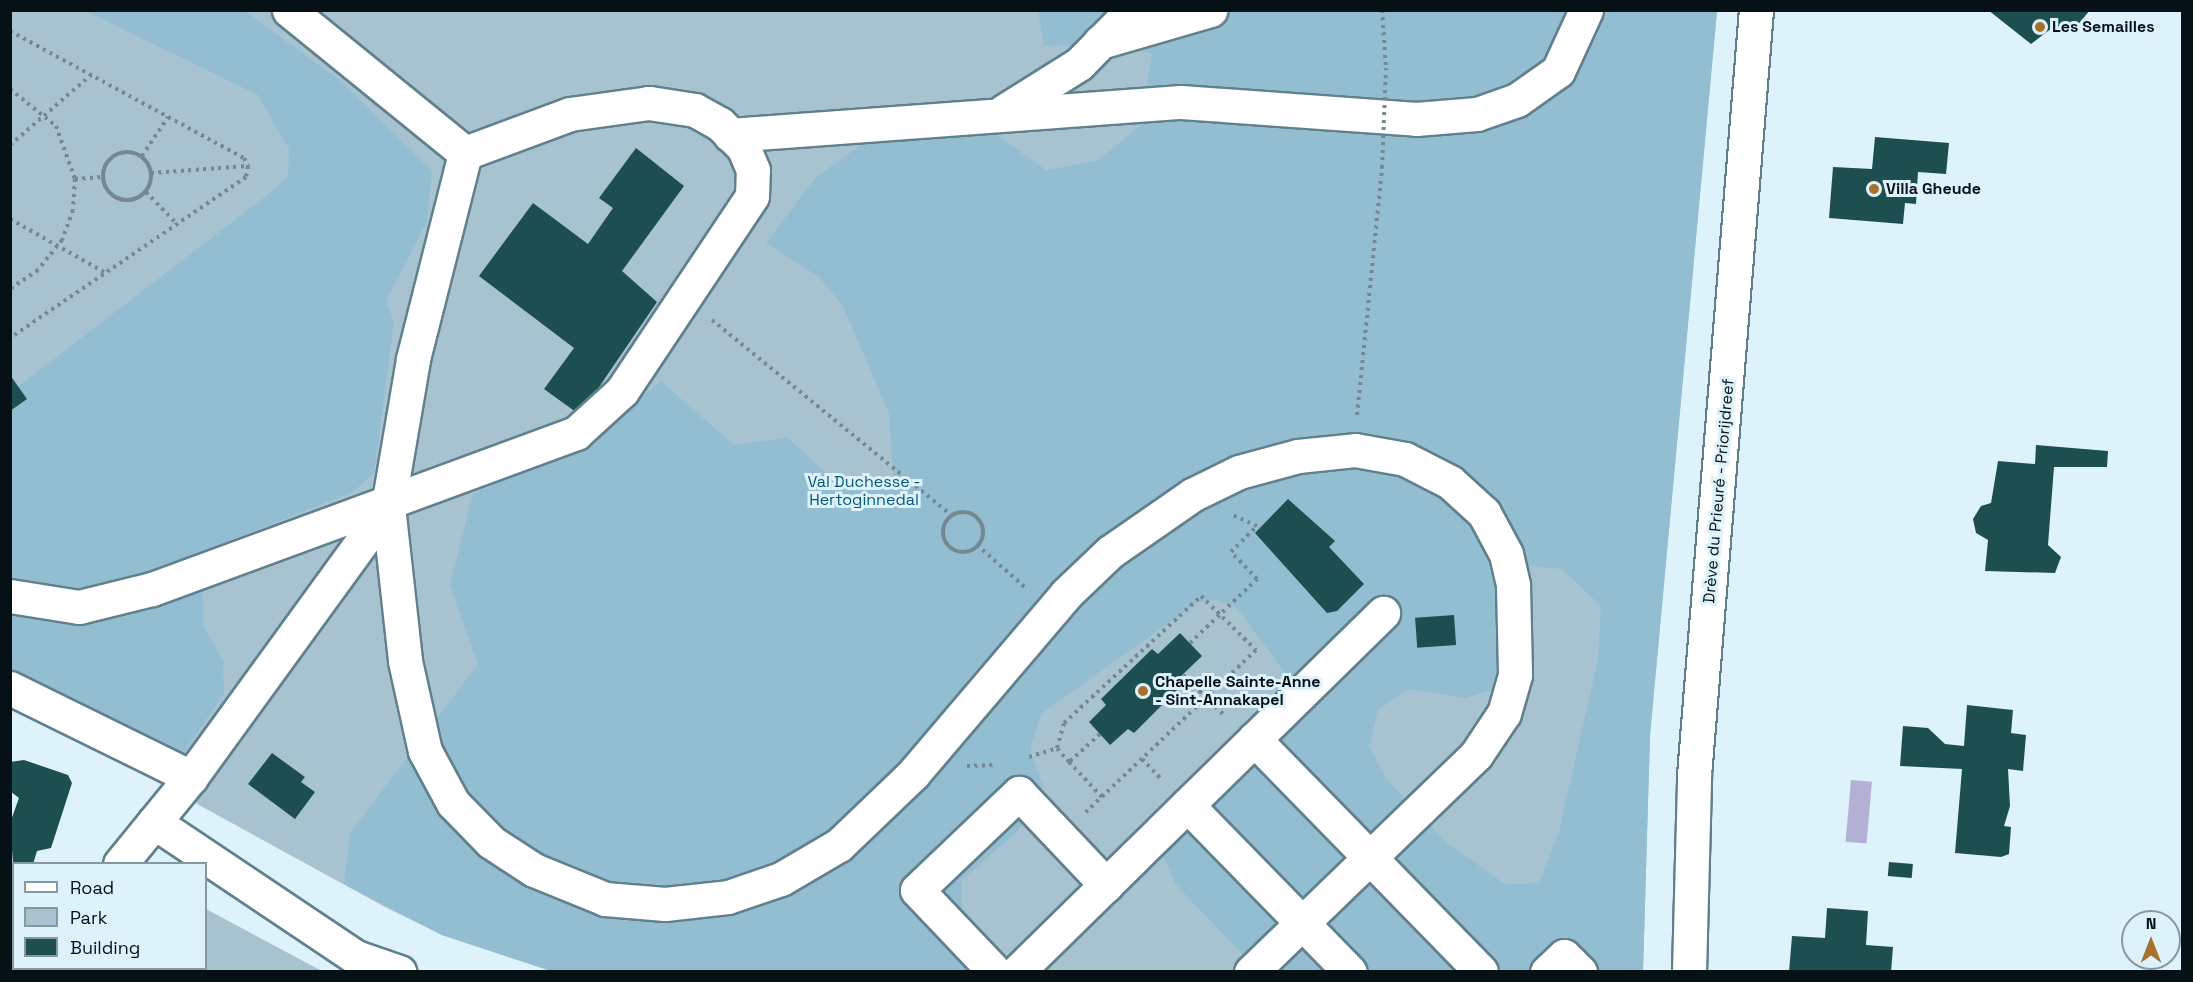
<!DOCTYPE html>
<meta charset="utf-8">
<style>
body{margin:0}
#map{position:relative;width:2193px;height:982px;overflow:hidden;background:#def2fc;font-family:"Space Grotesk",sans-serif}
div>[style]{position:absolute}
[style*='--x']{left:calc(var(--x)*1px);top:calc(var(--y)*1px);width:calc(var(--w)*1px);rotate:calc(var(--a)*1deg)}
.green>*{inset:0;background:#a7c3d0}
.forest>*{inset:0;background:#93bdd1}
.water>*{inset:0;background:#b4afd5;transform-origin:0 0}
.building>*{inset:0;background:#1d4f50;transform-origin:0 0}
.path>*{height:4px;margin-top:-2px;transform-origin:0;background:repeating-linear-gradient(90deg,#77878f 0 3px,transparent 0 7.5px)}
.path>.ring{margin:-2px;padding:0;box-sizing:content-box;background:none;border:4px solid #77878f;border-radius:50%}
.roads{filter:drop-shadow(2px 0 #61808e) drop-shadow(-2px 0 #61808e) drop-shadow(0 2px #61808e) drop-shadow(0 -2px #61808e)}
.minor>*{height:33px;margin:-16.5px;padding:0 16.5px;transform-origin:16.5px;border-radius:16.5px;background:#fff}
.path-bridge>*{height:4px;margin-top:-2px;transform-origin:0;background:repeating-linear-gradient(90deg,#77878f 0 3px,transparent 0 7.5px)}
.dots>*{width:16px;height:16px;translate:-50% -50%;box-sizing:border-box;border:3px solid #def2fc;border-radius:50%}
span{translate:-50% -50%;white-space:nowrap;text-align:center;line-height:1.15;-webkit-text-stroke:6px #def2fc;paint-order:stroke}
.poi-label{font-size:16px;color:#061116;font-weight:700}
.left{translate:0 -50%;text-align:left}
.park-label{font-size:16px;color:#025873}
.street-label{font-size:16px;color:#061116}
.frame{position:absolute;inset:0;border:12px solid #061116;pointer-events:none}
.legend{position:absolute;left:12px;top:862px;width:195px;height:108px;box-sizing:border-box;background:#def2fc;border:2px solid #8898a0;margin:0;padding:8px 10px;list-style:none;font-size:18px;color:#061116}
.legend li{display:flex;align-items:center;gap:12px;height:30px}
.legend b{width:30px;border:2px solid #8898a0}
.north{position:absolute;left:2121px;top:910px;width:60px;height:60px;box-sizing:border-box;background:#def2fc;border:2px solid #8898a0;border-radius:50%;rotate:0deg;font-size:16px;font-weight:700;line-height:24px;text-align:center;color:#061116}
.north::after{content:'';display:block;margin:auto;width:21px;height:27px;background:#a6722b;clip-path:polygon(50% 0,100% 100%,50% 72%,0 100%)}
</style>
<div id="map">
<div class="green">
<i style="clip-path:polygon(10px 11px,1717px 11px,1650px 735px,1643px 971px,551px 971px,442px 935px,385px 907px,11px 702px)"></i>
<i style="clip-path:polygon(206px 909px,322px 971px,54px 971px,206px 968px)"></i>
</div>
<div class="forest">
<i style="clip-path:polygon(86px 11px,245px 11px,342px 82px,432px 171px,427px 221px,386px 301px,394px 322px,374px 473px,353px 492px,221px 544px,203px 589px,203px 625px,223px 661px,224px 693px,163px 784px,11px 702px,11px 392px,266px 196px,288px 176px,289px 149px,258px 95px)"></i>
<i style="clip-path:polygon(evenodd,1038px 11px,1717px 11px,1650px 735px,1643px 971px,1259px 971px,1176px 885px,1156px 840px,1280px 700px,1283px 670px,1237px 608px,1214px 599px,1195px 604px,1041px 714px,1030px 750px,1043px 787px,1018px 831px,962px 880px,962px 922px,993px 971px,551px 971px,442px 935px,344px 884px,350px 834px,478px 664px,450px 586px,473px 494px,583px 445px,661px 381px,734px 445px,788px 438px,847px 492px,893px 476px,889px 413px,843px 306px,819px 277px,766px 243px,816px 177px,872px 137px,994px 133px,1046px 170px,1097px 161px,1140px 126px,1152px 54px,1128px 44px,1044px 46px,1038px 11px,1531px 566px,1562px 569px,1601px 606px,1598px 659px,1559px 832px,1539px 883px,1505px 884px,1447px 843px,1387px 780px,1369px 746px,1378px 710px,1409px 689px,1466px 698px,1506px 685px,1517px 579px,1531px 566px)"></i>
</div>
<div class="water">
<i style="left:1851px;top:780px;width:21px;height:62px;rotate:5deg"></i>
</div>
<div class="building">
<i style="clip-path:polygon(1988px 10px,2090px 10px,2077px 26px,2052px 28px,2031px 44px)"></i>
<i style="clip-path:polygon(1875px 137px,1949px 143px,1946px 174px,1918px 172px,1916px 204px,1905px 203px,1903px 224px,1829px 218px,1833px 167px,1872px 169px)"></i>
<i style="clip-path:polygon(636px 148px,684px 186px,622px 271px,657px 302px,580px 415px,544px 389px,574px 348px,479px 276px,533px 203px,588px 244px,613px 208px,599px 198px)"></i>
<i style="clip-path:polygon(10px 375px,27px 399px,10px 411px)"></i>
<i style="clip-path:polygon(2036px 445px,2108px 451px,2107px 467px,2054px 467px,2048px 545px,2061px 557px,2055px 573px,1985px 571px,1988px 540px,1976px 533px,1973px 519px,1981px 506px,1991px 503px,1998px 461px,2035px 464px)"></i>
<i style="clip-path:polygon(1288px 499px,1335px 541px,1329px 547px,1364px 584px,1337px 611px,1327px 613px,1255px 533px)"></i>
<i style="left:1454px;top:615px;width:30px;height:39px;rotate:86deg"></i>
<i style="clip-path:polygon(1180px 633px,1202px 656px,1180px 677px,1185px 682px,1134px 733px,1128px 729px,1110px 745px,1089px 722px,1106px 705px,1101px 699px,1152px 649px,1158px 654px)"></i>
<i style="clip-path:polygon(1967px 705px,2013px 710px,2011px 733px,2026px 735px,2023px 771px,2008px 769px,2010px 806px,2004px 826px,2011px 827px,2009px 854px,2001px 857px,1955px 853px,1962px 769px,1900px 766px,1903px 726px,1928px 728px,1945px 744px,1964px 746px)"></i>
<i style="clip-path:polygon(272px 753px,305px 777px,301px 782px,315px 792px,295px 819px,248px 784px)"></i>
<i style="clip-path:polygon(24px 760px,68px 775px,72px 783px,51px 848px,37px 851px,33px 864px,14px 864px,14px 877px,10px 823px,19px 798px,10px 791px,10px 762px)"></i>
<i style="left:1889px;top:862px;width:24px;height:14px;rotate:5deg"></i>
<i style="clip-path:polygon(1827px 908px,1868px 911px,1866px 945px,1893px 947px,1891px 972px,1789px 972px,1792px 936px,1825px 938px)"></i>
</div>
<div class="path">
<i style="--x:1382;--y:10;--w:58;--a:86.1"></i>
<i style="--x:10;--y:31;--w:266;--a:28.5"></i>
<i style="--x:244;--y:158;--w:9;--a:63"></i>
<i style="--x:248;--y:166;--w:11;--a:100"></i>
<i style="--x:246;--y:177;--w:286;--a:145.7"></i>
<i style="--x:10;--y:89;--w:59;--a:38.8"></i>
<i style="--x:56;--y:126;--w:56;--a:70.3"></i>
<i style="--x:75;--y:179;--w:31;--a:94"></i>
<i style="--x:73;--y:210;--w:32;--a:110"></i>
<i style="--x:62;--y:240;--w:38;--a:129"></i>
<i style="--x:38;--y:270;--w:34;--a:146"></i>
<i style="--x:10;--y:145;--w:107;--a:-40.8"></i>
<i class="ring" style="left:103px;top:152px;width:44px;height:44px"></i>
<i style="--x:142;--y:156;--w:47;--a:-56.3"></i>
<i style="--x:151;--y:173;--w:97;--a:-4.1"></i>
<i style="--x:75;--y:179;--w:28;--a:-4"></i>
<i style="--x:146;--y:192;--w:45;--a:45.9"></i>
<i style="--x:10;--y:219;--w:110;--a:29.4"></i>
<i style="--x:712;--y:320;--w:310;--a:39.2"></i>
<i style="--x:1357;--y:415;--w:248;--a:-84.2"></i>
<i class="ring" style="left:943px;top:512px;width:36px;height:36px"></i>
<i style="--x:977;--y:545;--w:65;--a:41.3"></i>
<i style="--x:1190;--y:643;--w:93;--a:-43.7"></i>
<i style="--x:1257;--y:579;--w:37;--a:-134"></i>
<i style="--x:1231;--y:552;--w:37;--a:-45"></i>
<i style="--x:1257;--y:526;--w:27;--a:-156"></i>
<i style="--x:1183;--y:675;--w:59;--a:44.3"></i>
<i style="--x:1100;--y:734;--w:42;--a:137.9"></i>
<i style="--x:1069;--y:762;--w:48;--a:46.7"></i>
<i style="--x:1029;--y:757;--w:29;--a:-18"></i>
<i style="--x:1142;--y:759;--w:29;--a:46"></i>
<i style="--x:1069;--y:762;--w:18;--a:-131"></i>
<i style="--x:1057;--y:748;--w:26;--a:-74"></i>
<i style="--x:1064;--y:723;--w:187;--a:-42.8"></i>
<i style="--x:1201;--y:596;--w:77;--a:44.5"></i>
<i style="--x:1256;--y:650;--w:235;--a:136.4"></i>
<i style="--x:967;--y:766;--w:28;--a:-2"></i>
</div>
<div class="roads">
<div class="minor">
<i style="--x:289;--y:10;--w:227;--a:39.1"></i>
<i style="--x:1100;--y:42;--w:115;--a:-16.2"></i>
<i style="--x:1004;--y:111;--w:89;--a:-32.1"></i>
<i style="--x:1079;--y:64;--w:76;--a:-45.5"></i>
<i style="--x:730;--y:135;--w:452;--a:-4.2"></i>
<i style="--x:1181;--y:102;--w:236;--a:4.1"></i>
<i style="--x:1416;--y:119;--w:61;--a:-4.7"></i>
<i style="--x:1477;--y:114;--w:42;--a:-19.3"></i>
<i style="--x:1517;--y:100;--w:50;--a:-35.3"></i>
<i style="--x:1558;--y:71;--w:67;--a:-65.3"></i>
<i style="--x:388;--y:506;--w:156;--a:83.7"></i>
<i style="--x:405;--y:661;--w:92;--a:77.5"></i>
<i style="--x:425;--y:751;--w:59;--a:61.7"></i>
<i style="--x:453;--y:803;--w:54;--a:45.7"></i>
<i style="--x:491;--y:842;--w:51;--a:33.1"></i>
<i style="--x:534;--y:870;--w:77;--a:22.2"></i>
<i style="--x:605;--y:899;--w:60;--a:4.8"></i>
<i style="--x:665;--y:904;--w:63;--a:-6.3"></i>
<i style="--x:728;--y:897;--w:56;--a:-18.8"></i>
<i style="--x:781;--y:879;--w:67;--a:-30.4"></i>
<i style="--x:839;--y:845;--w:103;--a:-43.8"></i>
<i style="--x:913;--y:774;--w:236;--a:-49.6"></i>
<i style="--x:1066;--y:594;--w:61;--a:-43.7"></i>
<i style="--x:1110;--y:552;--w:100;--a:-34.8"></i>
<i style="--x:1192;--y:495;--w:52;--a:-26.1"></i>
<i style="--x:1239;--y:472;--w:61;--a:-15.2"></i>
<i style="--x:1298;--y:456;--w:57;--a:-6"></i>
<i style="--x:1355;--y:450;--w:51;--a:10.2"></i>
<i style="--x:1405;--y:459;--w:51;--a:27.1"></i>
<i style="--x:1450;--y:482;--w:46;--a:42.4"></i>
<i style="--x:1484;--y:513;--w:47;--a:61.8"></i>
<i style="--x:1506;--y:554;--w:32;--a:77"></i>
<i style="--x:1513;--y:585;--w:90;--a:88.7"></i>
<i style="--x:1515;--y:675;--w:40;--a:106"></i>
<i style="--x:1504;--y:713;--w:50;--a:123.7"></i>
<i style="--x:1476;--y:755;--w:313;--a:136"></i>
<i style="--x:10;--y:596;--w:70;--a:9.1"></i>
<i style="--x:79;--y:607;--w:75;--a:-13.9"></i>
<i style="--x:152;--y:589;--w:452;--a:-20.2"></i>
<i style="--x:576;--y:433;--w:62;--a:-42.4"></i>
<i style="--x:622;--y:391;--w:234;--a:-56.3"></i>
<i style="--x:752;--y:196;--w:26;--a:-88"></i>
<i style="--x:753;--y:170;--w:25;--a:-113"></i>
<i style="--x:743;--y:147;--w:33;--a:-135"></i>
<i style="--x:720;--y:124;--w:29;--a:-151"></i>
<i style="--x:695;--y:110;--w:47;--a:-171.3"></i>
<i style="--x:649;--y:103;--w:80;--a:172.1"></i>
<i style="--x:570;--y:114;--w:112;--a:159.6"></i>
<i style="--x:10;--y:688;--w:202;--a:26.2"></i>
<i style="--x:1254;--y:739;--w:325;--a:45.7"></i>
<i style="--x:1187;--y:805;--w:233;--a:45.7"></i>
<i style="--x:154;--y:822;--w:243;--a:33.8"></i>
<i style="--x:356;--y:957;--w:46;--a:19.2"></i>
<i style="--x:120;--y:864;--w:112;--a:-50.8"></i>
<i style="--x:191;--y:777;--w:335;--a:-54"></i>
<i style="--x:388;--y:506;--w:149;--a:-80.3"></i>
<i style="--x:413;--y:359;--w:212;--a:-75.8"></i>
<i style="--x:30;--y:972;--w:4;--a:-63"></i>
<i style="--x:995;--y:972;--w:113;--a:-133.6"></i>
<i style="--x:917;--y:890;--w:141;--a:-43.6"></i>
<i style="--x:1019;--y:793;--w:127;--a:46.6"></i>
<i style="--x:1017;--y:972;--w:513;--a:-44.45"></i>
<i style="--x:1547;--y:972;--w:23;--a:-43"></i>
<i style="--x:1564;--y:956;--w:23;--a:45"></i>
<i style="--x:1689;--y:972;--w:197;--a:-88.5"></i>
<i style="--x:1694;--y:775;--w:768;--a:-85.37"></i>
</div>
</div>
<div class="path-bridge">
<i style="--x:1382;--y:168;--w:100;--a:-87.7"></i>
</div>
<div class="dots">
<i style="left:2040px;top:27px;background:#a6722b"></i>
<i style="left:1874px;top:189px;background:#a6722b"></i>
<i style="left:1143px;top:691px;background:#a6722b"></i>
</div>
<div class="poi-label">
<span class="left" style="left:2052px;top:27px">Les Semailles</span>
<span class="left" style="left:1886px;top:189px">Villa Gheude</span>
<span class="left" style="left:1155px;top:691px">Chapelle Sainte-Anne<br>- Sint-Annakapel</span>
</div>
<div class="park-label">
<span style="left:864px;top:491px">Val Duchesse -<br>Hertoginnedal</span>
</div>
<div class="street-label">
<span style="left:1719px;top:491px;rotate:-85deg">Drève du Prieuré - Priorijdreef</span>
</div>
<div class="frame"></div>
<ul class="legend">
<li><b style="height:8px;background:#fff"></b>Road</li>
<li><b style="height:16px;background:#a7c3d0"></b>Park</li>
<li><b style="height:16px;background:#1d4f50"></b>Building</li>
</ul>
<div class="north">N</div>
</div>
